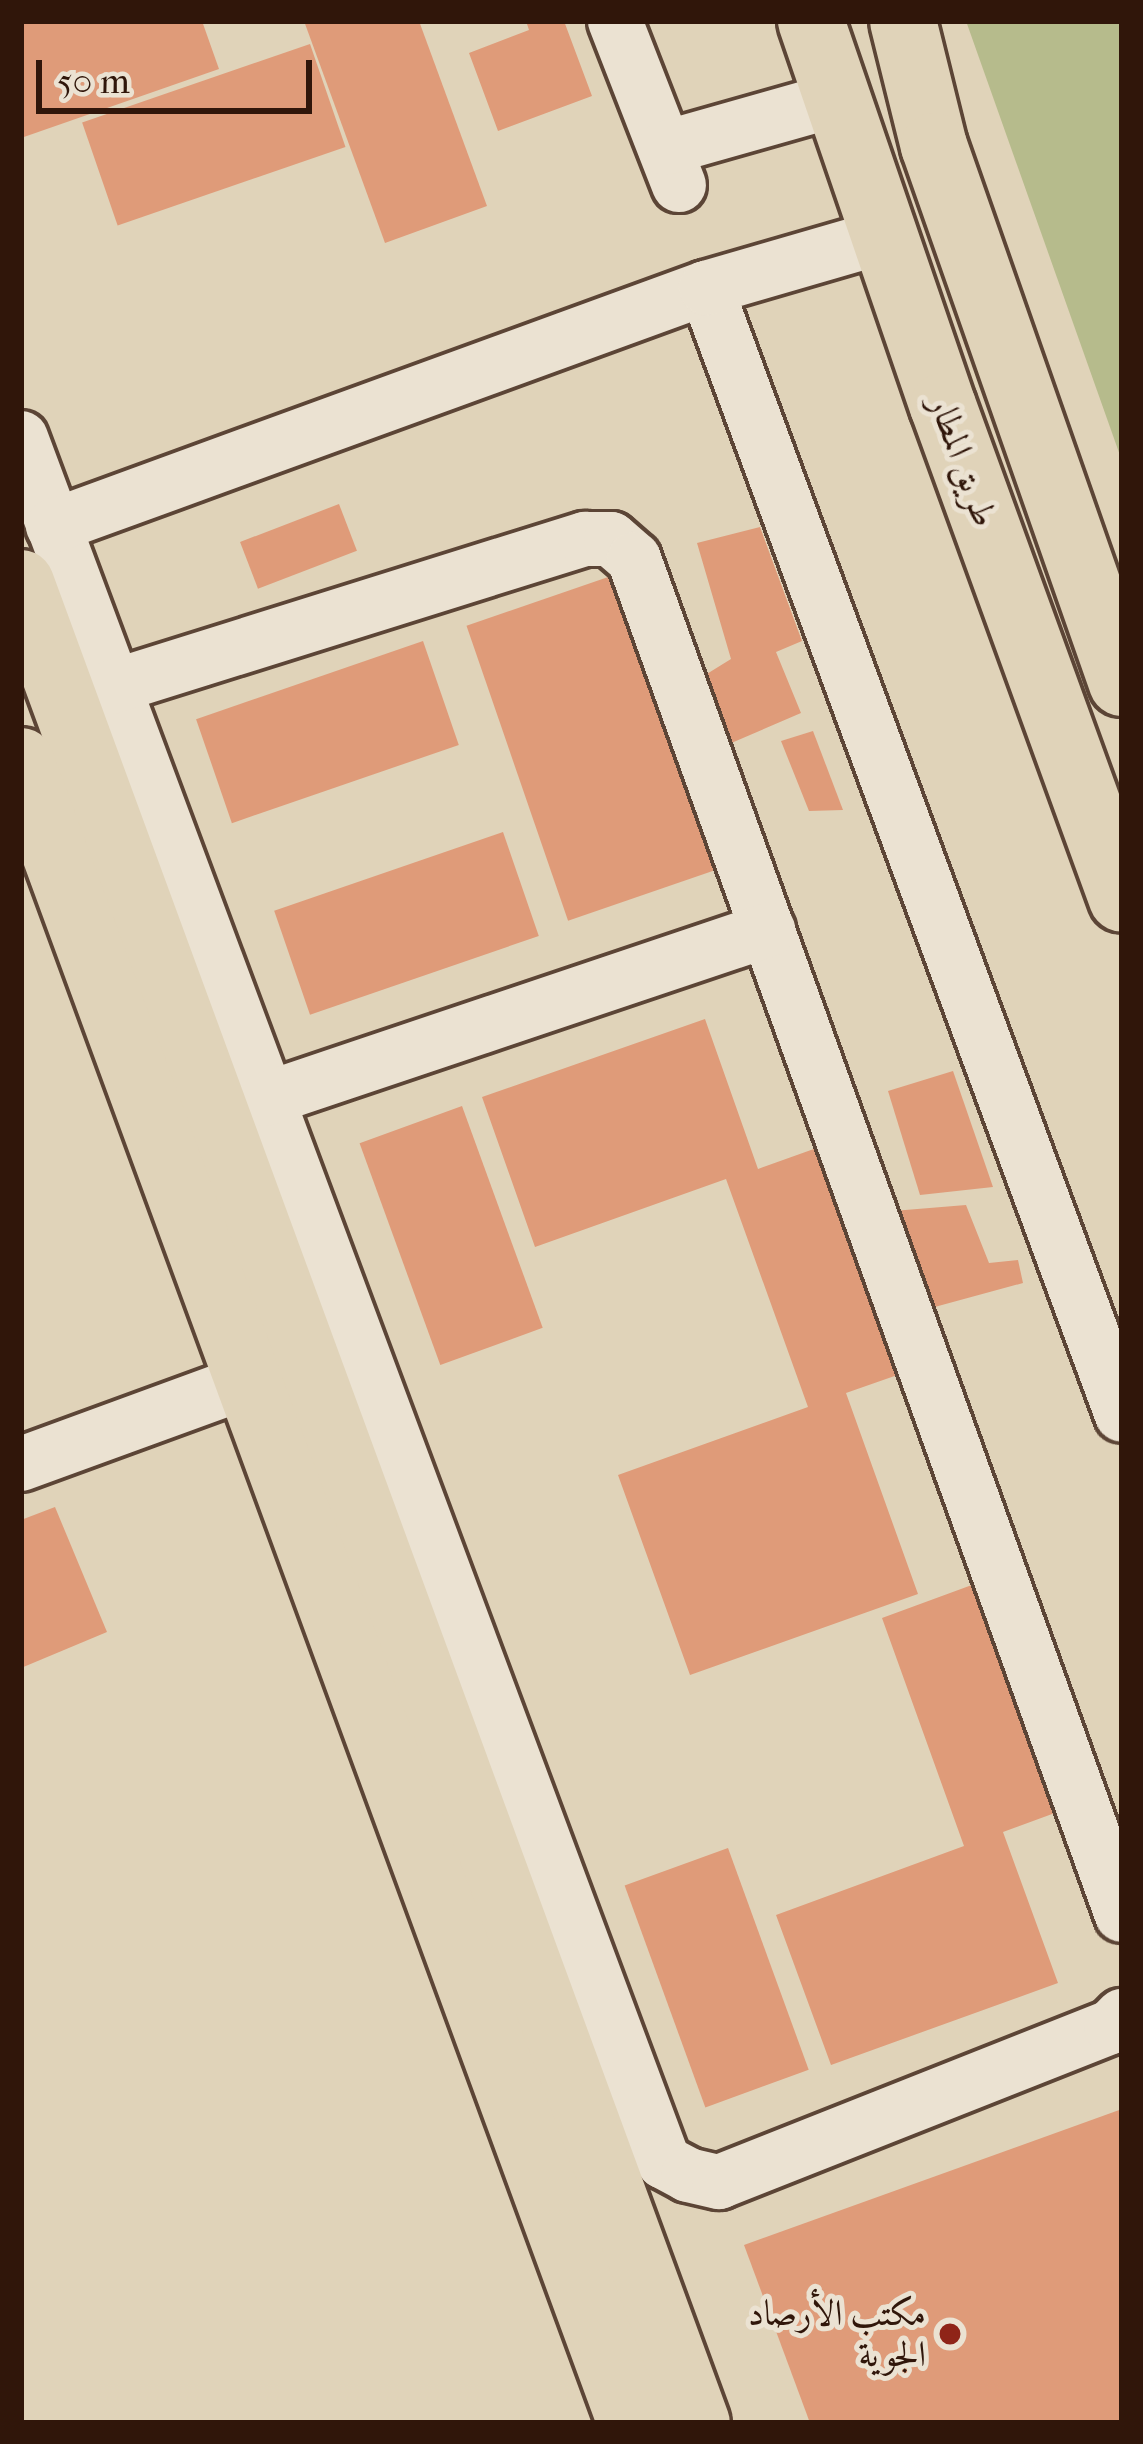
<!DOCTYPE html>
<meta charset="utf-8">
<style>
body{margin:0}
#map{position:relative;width:1143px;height:2444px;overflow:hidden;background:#e0d3b9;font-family:"IM FELL French Canon",Amiri,serif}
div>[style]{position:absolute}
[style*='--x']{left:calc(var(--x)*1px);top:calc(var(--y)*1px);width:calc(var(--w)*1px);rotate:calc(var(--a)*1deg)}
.green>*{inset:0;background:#b6bb8c}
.building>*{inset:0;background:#df9b79;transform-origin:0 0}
.roads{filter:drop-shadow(3px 0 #5c4536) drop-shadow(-3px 0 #5c4536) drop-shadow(0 3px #5c4536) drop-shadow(0 -3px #5c4536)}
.minor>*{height:54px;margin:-27px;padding:0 27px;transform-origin:27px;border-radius:27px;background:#ebe2d2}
.major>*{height:66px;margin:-33px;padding:0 33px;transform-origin:33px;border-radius:33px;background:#e0d3b9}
.highway>*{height:66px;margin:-33px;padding:0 33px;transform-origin:33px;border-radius:33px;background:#e0d3b9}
.dots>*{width:33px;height:33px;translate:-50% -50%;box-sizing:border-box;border:6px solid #ebe2d2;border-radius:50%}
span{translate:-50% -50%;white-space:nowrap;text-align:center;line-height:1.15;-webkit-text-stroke:10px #ebe2d2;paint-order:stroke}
.street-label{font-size:36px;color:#30160a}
.poi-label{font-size:36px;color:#30160a}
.right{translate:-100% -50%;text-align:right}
.frame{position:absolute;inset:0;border:24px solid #30160a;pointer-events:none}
.scale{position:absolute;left:36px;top:60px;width:276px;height:54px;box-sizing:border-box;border:6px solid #30160a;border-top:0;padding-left:15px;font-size:36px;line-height:42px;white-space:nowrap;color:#30160a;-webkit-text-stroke:9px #ebe2d2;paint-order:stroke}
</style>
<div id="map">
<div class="green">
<i style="clip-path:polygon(966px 21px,1122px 21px,1122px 461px)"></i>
</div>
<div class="building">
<i style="clip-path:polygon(21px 21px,202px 21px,219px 69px,21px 138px)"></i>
<i style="clip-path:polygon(304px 21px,419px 21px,487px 206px,385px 243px)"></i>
<i style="clip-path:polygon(526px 21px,564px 21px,592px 96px,498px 131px,469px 53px,529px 30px)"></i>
<i style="left:310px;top:44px;width:109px;height:241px;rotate:71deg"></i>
<i style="left:339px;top:504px;width:50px;height:106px;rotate:69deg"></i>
<i style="clip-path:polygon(760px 527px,802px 641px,776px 652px,801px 713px,722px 747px,689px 685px,731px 659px,697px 543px)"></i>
<i style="left:614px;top:575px;width:312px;height:156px;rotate:71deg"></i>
<i style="left:423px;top:641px;width:110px;height:240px;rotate:71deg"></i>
<i style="clip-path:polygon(813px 731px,843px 810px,809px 811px,781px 741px)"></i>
<i style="left:503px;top:832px;width:110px;height:242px;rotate:71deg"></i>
<i style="clip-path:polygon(705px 1019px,758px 1169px,825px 1145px,906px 1372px,846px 1393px,918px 1594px,690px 1675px,618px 1475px,808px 1407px,726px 1179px,535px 1247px,482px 1097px)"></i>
<i style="clip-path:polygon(953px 1071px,993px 1187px,920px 1195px,888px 1091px)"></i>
<i style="left:462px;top:1106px;width:236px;height:109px;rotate:70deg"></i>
<i style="clip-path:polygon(966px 1205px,989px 1263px,1018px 1260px,1023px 1283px,931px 1308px,893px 1211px)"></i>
<i style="clip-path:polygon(55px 1507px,107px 1632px,21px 1668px,21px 1520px)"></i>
<i style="clip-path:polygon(980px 1582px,1063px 1810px,1003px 1832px,1058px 1983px,831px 2065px,776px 1915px,964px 1846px,882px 1618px)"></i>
<i style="left:728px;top:1848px;width:236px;height:110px;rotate:70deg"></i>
<i style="clip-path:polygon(1122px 2109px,1122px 2423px,810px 2423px,744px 2245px)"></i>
</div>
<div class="roads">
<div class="minor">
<i style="--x:615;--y:21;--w:176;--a:68.7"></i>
<i style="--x:665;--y:148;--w:180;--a:-15.8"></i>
<i style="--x:706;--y:288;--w:1201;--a:69.74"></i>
<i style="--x:21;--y:438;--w:1840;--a:69.55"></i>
<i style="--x:664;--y:2162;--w:27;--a:28"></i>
<i style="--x:688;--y:2175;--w:32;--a:13"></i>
<i style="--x:719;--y:2182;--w:422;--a:-21.6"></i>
<i style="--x:1111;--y:2027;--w:16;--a:-45"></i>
<i style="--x:53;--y:526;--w:695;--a:-20.03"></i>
<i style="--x:706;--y:288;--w:186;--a:-16.2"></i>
<i style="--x:112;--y:687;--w:496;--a:-17.4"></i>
<i style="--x:585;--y:539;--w:26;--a:0"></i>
<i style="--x:611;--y:539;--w:30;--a:41"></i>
<i style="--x:634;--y:559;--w:1441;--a:70.21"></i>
<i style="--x:266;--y:1099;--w:530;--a:-18.61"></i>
<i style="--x:21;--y:1464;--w:242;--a:-20.1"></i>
</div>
<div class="major">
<i style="--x:21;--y:583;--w:1960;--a:69.83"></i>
<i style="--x:21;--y:761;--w:1770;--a:69.85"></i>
</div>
<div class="highway">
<i style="--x:811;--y:21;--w:407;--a:71.1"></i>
<i style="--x:943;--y:406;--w:524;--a:70.04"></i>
<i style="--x:903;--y:21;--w:129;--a:76.1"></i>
<i style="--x:934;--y:146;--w:569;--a:70.71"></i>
</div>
</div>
<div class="dots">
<i style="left:950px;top:2334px;background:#8f2418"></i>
</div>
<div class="street-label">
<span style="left:963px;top:461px;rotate:70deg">طريق المطار</span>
</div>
<div class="poi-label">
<span class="right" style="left:926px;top:2334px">مكتب الأرصاد<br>الجوية</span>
</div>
<div class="frame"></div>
<div class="scale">50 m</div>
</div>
